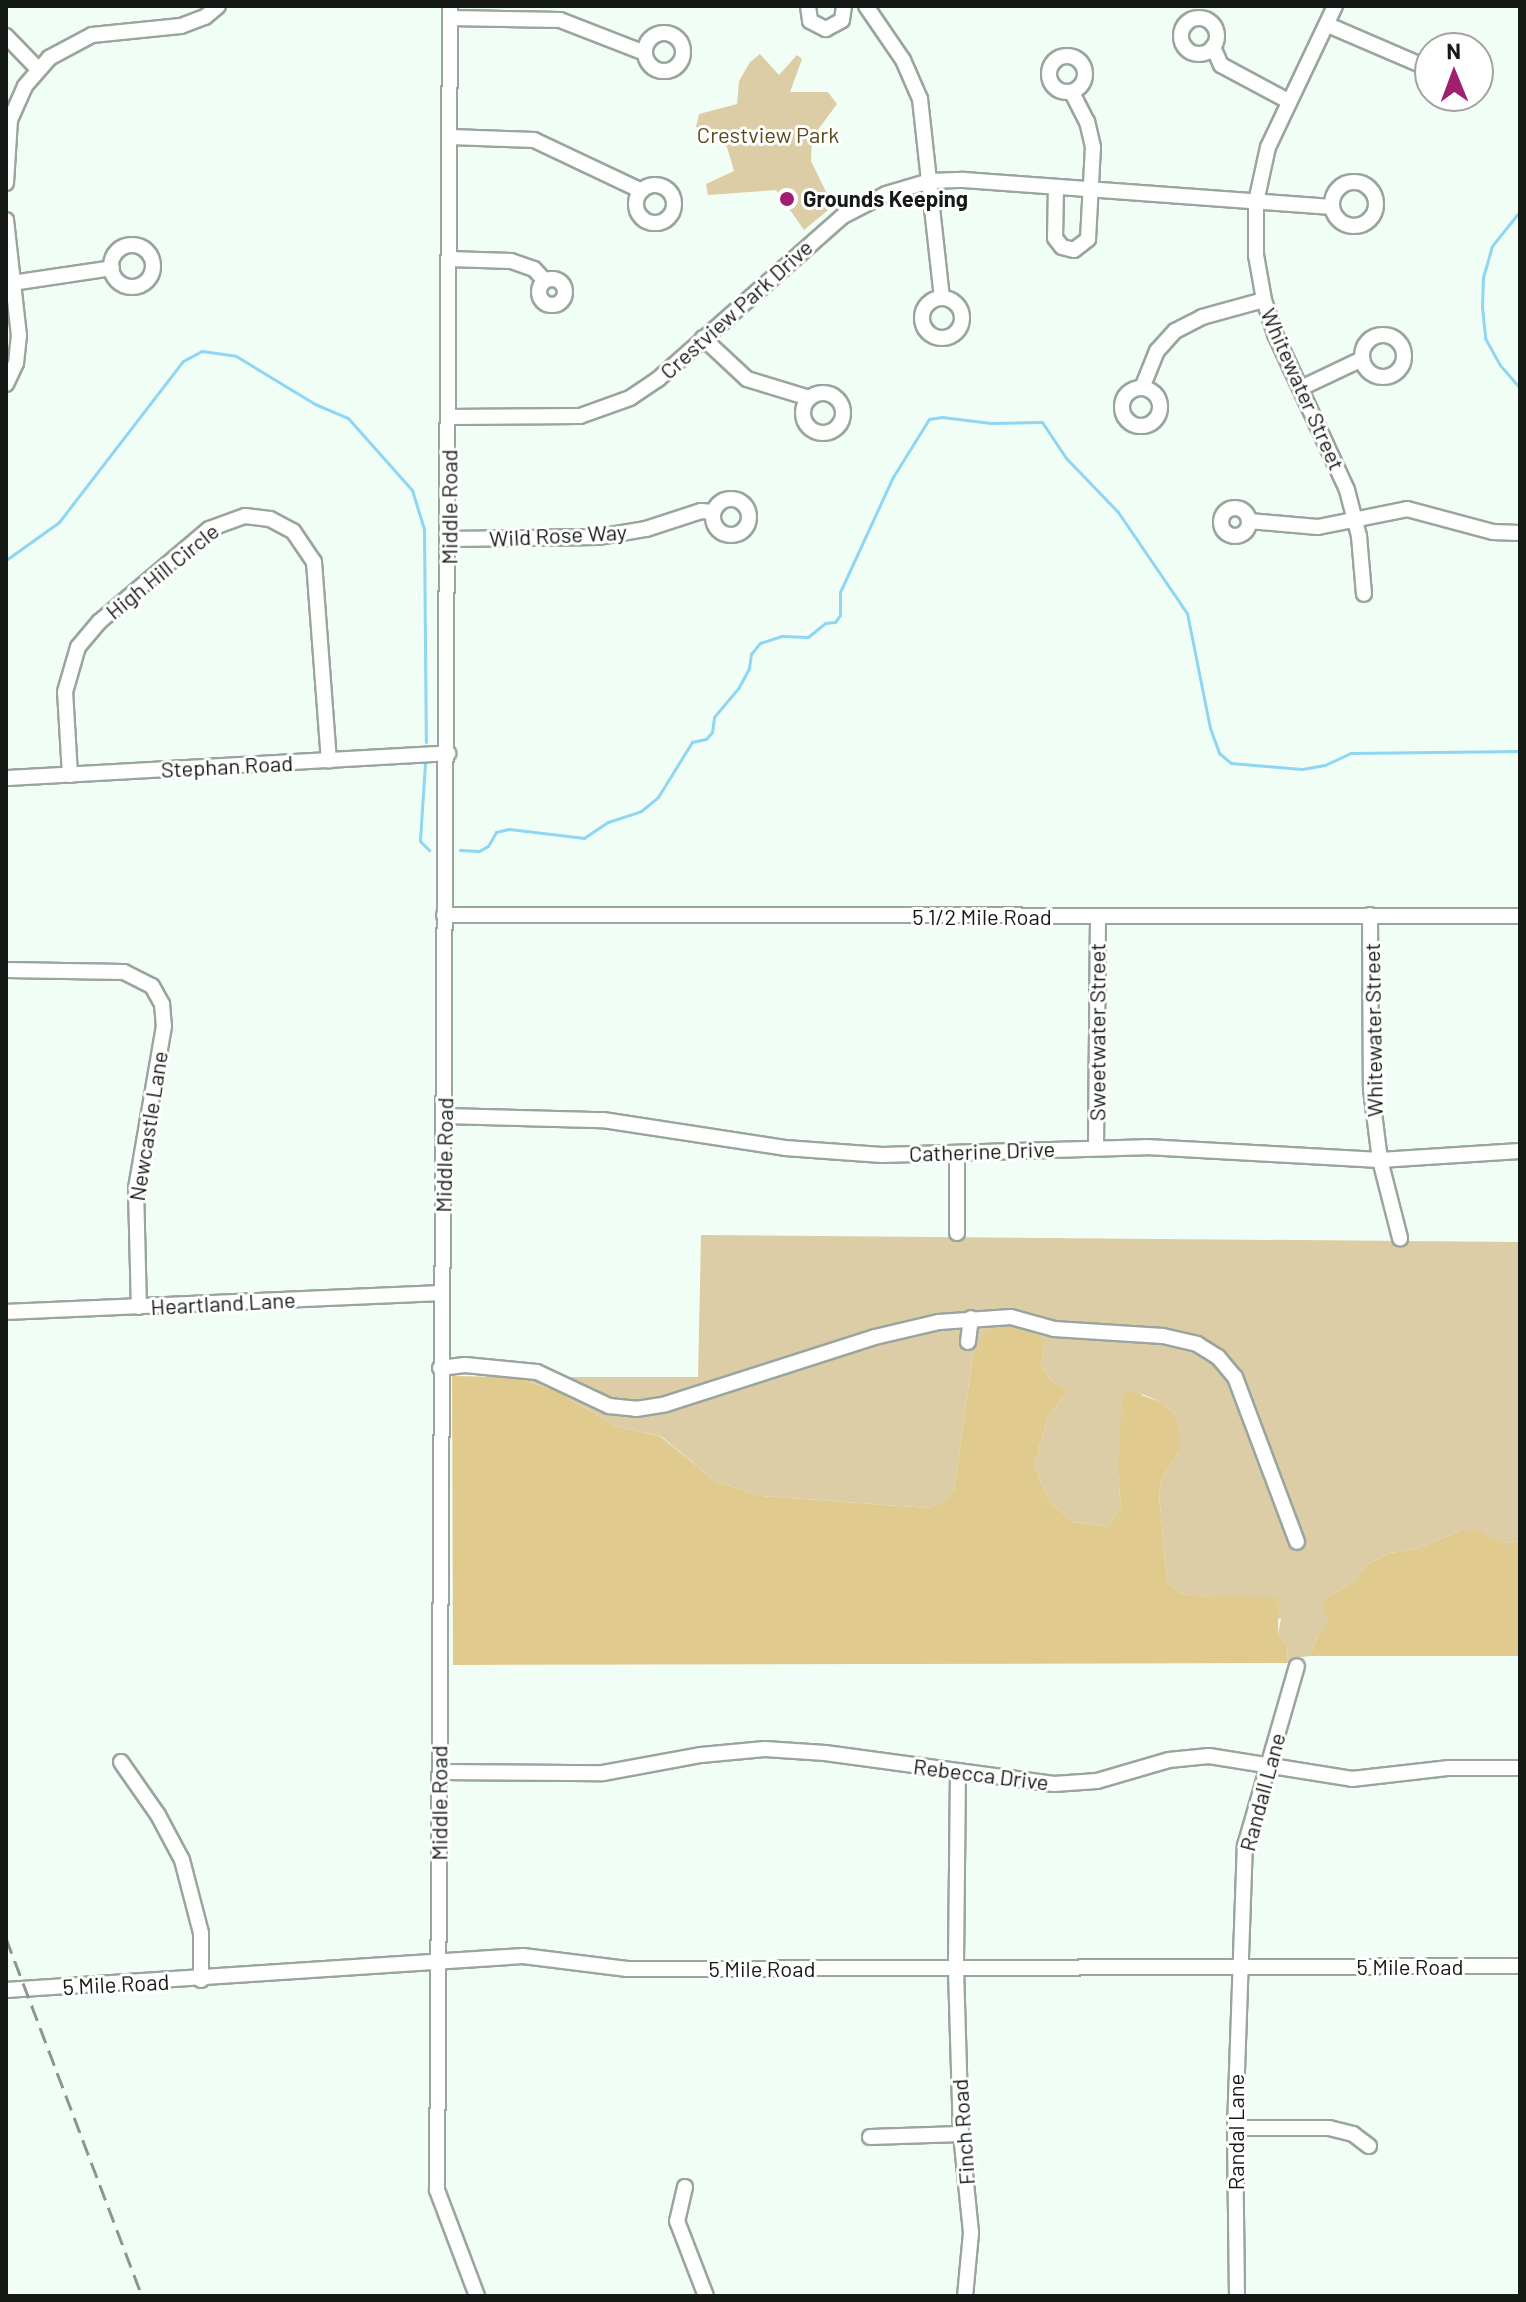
<!DOCTYPE html>
<style>
body{margin:0}
#map{position:relative;width:1526px;height:2302px;overflow:hidden;background:#f1fef5;font-family:Barlow,sans-serif}
div>[style]{position:absolute}
[style*='--x']{left:calc(var(--x)*1px);top:calc(var(--y)*1px);width:calc(var(--w)*1px);rotate:calc(var(--a)*1deg)}
.green>*{inset:0;background:#dccda6}
.forest>*{inset:0;background:#e1ca8e}
.stream>*{height:3px;margin:-1.5px;padding:0 1.5px;transform-origin:1.5px;border-radius:1.5px;background:#8ed6f3}
.roads{filter:drop-shadow(2px 0 #99a59d) drop-shadow(-2px 0 #99a59d) drop-shadow(0 2px #99a59d) drop-shadow(0 -2px #99a59d)}
.minor>*{height:14px;margin:-7px;padding:0 7px;transform-origin:7px;border-radius:7px;background:#fff}
.minor>.ring{margin:-7px;padding:0;box-sizing:content-box;background:none;border:14px solid #fff;border-radius:50%}
.rail>*{height:3px;margin-top:-1.5px;transform-origin:0;background:repeating-linear-gradient(90deg,#8c958e 0 16px,transparent 0 24px)}
.dots>*{width:22px;height:22px;translate:-50% -50%;box-sizing:border-box;border:4px solid #fff;border-radius:50%}
span{translate:-50% -50%;white-space:nowrap;text-align:center;line-height:1.15;-webkit-text-stroke:6px #fff;paint-order:stroke}
.park-label{font-size:22px;color:#5a4a1c}
.poi-label{font-size:22px;color:#161a17;font-weight:700}
.left{translate:0 -50%;text-align:left}
.street-label{font-size:22px;color:#161a17}
.frame{position:absolute;inset:0;border:8px solid #161a17;pointer-events:none}
.north{position:absolute;left:1414px;top:32px;width:80px;height:80px;box-sizing:border-box;background:#fff;border:2px solid #a2a3a2;border-radius:50%;rotate:359deg;font-size:22px;font-weight:700;line-height:32px;text-align:center;color:#161a17}
.north::after{content:'';display:block;margin:auto;width:28px;height:36px;background:#a11f6f;clip-path:polygon(50% 0,100% 100%,50% 72%,0 100%)}
</style>
<div id="map">
<div class="green">
<i style="clip-path:polygon(760px 54px,779px 75px,797px 55px,802px 59px,790px 92px,828px 92px,837px 104px,812px 138px,811px 161px,833px 206px,804px 230px,776px 190px,708px 195px,706px 184px,734px 171px,727px 147px,696px 127px,699px 114px,737px 104px,739px 81px,750px 62px)"></i>
<i style="clip-path:polygon(701px 1235px,1520px 1242px,1520px 1541px,1508px 1543px,1460px 1531px,1416px 1549px,1390px 1553px,1366px 1565px,1355px 1581px,1331px 1595px,1330px 1621px,1318px 1635px,1310px 1656px,1294px 1658px,1287px 1663px,1288px 1646px,1278px 1633px,1281px 1619px,1223px 1597px,1191px 1596px,1178px 1592px,1167px 1582px,1159px 1494px,1162px 1478px,1179px 1452px,1175px 1414px,1160px 1402px,1142px 1394px,1118px 1474px,1121px 1507px,1108px 1527px,1073px 1522px,1049px 1501px,1034px 1466px,1048px 1417px,1068px 1390px,1051px 1380px,1041px 1366px,1045px 1345px,973px 1354px,954px 1490px,944px 1502px,927px 1508px,762px 1496px,715px 1481px,661px 1436px,615px 1426px,557px 1391px,514px 1377px,698px 1377px)"></i>
</div>
<div class="forest">
<i style="clip-path:polygon(1005px 1325px,1040px 1335px,1045px 1345px,1041px 1366px,1051px 1380px,1068px 1390px,1048px 1417px,1034px 1466px,1049px 1501px,1073px 1522px,1108px 1527px,1121px 1507px,1118px 1474px,1122px 1398px,1128px 1390px,1160px 1402px,1175px 1414px,1180px 1435px,1179px 1452px,1162px 1478px,1159px 1494px,1167px 1582px,1178px 1592px,1191px 1596px,1279px 1597px,1278px 1633px,1288px 1646px,1287px 1663px,453px 1665px,452px 1376px,514px 1377px,557px 1391px,615px 1426px,660px 1436px,715px 1481px,762px 1496px,927px 1508px,944px 1502px,954px 1490px,973px 1354px,986px 1332px)"></i>
<i style="clip-path:polygon(1480px 1530px,1487px 1537px,1508px 1543px,1520px 1541px,1520px 1656px,1310px 1656px,1318px 1635px,1329px 1621px,1322px 1606px,1331px 1595px,1355px 1581px,1366px 1565px,1390px 1553px,1416px 1549px,1460px 1531px)"></i>
</div>
<div class="stream">
<i style="--x:1520;--y:211;--w:45;--a:128.7"></i>
<i style="--x:1492;--y:246;--w:32;--a:106"></i>
<i style="--x:1483;--y:277;--w:30;--a:92"></i>
<i style="--x:1482;--y:307;--w:31;--a:84"></i>
<i style="--x:1485;--y:338;--w:31;--a:61"></i>
<i style="--x:1500;--y:365;--w:30;--a:49"></i>
<i style="--x:6;--y:560;--w:65;--a:-35.6"></i>
<i style="--x:59;--y:522;--w:203;--a:-52.4"></i>
<i style="--x:183;--y:361;--w:21;--a:-28"></i>
<i style="--x:202;--y:351;--w:34;--a:8"></i>
<i style="--x:236;--y:356;--w:92;--a:31.3"></i>
<i style="--x:315;--y:404;--w:36;--a:23"></i>
<i style="--x:348;--y:418;--w:96;--a:48.4"></i>
<i style="--x:412;--y:490;--w:41;--a:72.9"></i>
<i style="--x:424;--y:529;--w:213;--a:89.5"></i>
<i style="--x:425;--y:763;--w:78;--a:93.7"></i>
<i style="--x:420;--y:841;--w:13;--a:45"></i>
<i style="--x:460;--y:850;--w:19;--a:3"></i>
<i style="--x:479;--y:851;--w:10;--a:-29"></i>
<i style="--x:488;--y:846;--w:16;--a:-60"></i>
<i style="--x:496;--y:832;--w:13;--a:-13"></i>
<i style="--x:509;--y:829;--w:76;--a:6.8"></i>
<i style="--x:584;--y:838;--w:29;--a:-34"></i>
<i style="--x:608;--y:822;--w:35;--a:-18"></i>
<i style="--x:641;--y:811;--w:22;--a:-39"></i>
<i style="--x:658;--y:797;--w:65;--a:-58.3"></i>
<i style="--x:692;--y:742;--w:14;--a:-12"></i>
<i style="--x:706;--y:739;--w:9;--a:-49"></i>
<i style="--x:712;--y:732;--w:15;--a:-82"></i>
<i style="--x:714;--y:717;--w:39;--a:-50"></i>
<i style="--x:739;--y:687;--w:21;--a:-62"></i>
<i style="--x:749;--y:668;--w:14;--a:-82"></i>
<i style="--x:751;--y:654;--w:14;--a:-51"></i>
<i style="--x:760;--y:643;--w:22;--a:-18"></i>
<i style="--x:781;--y:636;--w:27;--a:2"></i>
<i style="--x:808;--y:637;--w:22;--a:-39"></i>
<i style="--x:825;--y:623;--w:10;--a:-6"></i>
<i style="--x:835;--y:622;--w:9;--a:-54"></i>
<i style="--x:840;--y:615;--w:23;--a:-90"></i>
<i style="--x:840;--y:592;--w:127;--a:-65.3"></i>
<i style="--x:893;--y:477;--w:68;--a:-58.2"></i>
<i style="--x:929;--y:419;--w:13;--a:-9"></i>
<i style="--x:942;--y:417;--w:49;--a:7"></i>
<i style="--x:991;--y:423;--w:51;--a:-1.1"></i>
<i style="--x:1042;--y:422;--w:43;--a:56.3"></i>
<i style="--x:1066;--y:458;--w:75;--a:46.1"></i>
<i style="--x:1118;--y:512;--w:122;--a:55.7"></i>
<i style="--x:1187;--y:613;--w:117;--a:78.7"></i>
<i style="--x:1210;--y:728;--w:27;--a:70"></i>
<i style="--x:1219;--y:753;--w:16;--a:40"></i>
<i style="--x:1231;--y:763;--w:71;--a:4.8"></i>
<i style="--x:1302;--y:769;--w:23;--a:-10"></i>
<i style="--x:1325;--y:765;--w:29;--a:-25"></i>
<i style="--x:1351;--y:753;--w:169;--a:-0.7"></i>
</div>
<div class="roads">
<div class="minor">
<i style="--x:450;--y:6;--w:2184;--a:90.34"></i>
<i style="--x:437;--y:2190;--w:113;--a:69.3"></i>
<i style="--x:808;--y:6;--w:15;--a:82"></i>
<i style="--x:810;--y:21;--w:18;--a:27"></i>
<i style="--x:826;--y:29;--w:18;--a:-29"></i>
<i style="--x:842;--y:20;--w:14;--a:-82"></i>
<i style="--x:866;--y:6;--w:65;--a:55.6"></i>
<i style="--x:903;--y:60;--w:43;--a:66.4"></i>
<i style="--x:920;--y:99;--w:200;--a:83.7"></i>
<i style="--x:1335;--y:6;--w:156;--a:115.4"></i>
<i style="--x:1268;--y:147;--w:56;--a:102.3"></i>
<i style="--x:1256;--y:202;--w:53;--a:90"></i>
<i style="--x:1256;--y:255;--w:46;--a:79.9"></i>
<i style="--x:1264;--y:300;--w:36;--a:72"></i>
<i style="--x:1275;--y:334;--w:172;--a:65.2"></i>
<i style="--x:1347;--y:490;--w:48;--a:75.4"></i>
<i style="--x:1359;--y:536;--w:58;--a:85.1"></i>
<i style="--x:450;--y:18;--w:110;--a:1"></i>
<i style="--x:560;--y:20;--w:91;--a:21.2"></i>
<i class="ring" style="left:1181px;top:18px;width:22px;height:22px"></i>
<i style="--x:1328;--y:25;--w:111;--a:23.3"></i>
<i class="ring" style="left:645px;top:33px;width:24px;height:24px"></i>
<i style="--x:6;--y:36;--w:46;--a:45.9"></i>
<i style="--x:1213;--y:47;--w:20;--a:66"></i>
<i style="--x:1221;--y:65;--w:76;--a:28.2"></i>
<i class="ring" style="left:1049px;top:56px;width:22px;height:22px"></i>
<i style="--x:450;--y:137;--w:84;--a:2"></i>
<i style="--x:534;--y:140;--w:119;--a:25.3"></i>
<i class="ring" style="left:1332px;top:182px;width:30px;height:30px"></i>
<i style="--x:6;--y:183;--w:63;--a:-86.4"></i>
<i style="--x:10;--y:120;--w:37;--a:-66"></i>
<i style="--x:25;--y:86;--w:37;--a:-49"></i>
<i style="--x:49;--y:58;--w:49;--a:-28.1"></i>
<i style="--x:92;--y:35;--w:89;--a:-5.8"></i>
<i style="--x:181;--y:26;--w:26;--a:-21"></i>
<i style="--x:205;--y:17;--w:17;--a:-40"></i>
<i class="ring" style="left:636px;top:185px;width:24px;height:24px"></i>
<i style="--x:1056;--y:187;--w:51;--a:91.1"></i>
<i style="--x:1055;--y:238;--w:11;--a:52"></i>
<i style="--x:1062;--y:247;--w:12;--a:14"></i>
<i style="--x:1074;--y:250;--w:18;--a:-38"></i>
<i style="--x:1088;--y:239;--w:92;--a:-86.9"></i>
<i style="--x:1093;--y:147;--w:26;--a:-103"></i>
<i style="--x:1087;--y:122;--w:34;--a:-117"></i>
<i style="--x:6;--y:220;--w:116;--a:83.6"></i>
<i style="--x:19;--y:335;--w:28;--a:96"></i>
<i style="--x:16;--y:363;--w:23;--a:115"></i>
<i class="ring" style="left:111px;top:245px;width:28px;height:28px"></i>
<i style="--x:449;--y:259;--w:62;--a:1.8"></i>
<i style="--x:511;--y:261;--w:24;--a:19"></i>
<i style="--x:534;--y:269;--w:16;--a:47"></i>
<i class="ring" style="left:539px;top:279px;width:12px;height:12px"></i>
<i style="--x:12;--y:283;--w:101;--a:-8.5"></i>
<i class="ring" style="left:922px;top:298px;width:26px;height:26px"></i>
<i class="ring" style="left:1362px;top:335px;width:28px;height:28px"></i>
<i style="--x:703;--y:338;--w:60;--a:43"></i>
<i style="--x:747;--y:379;--w:65;--a:17"></i>
<i class="ring" style="left:1122px;top:388px;width:24px;height:24px"></i>
<i style="--x:1142;--y:388;--w:40;--a:-68"></i>
<i style="--x:1157;--y:351;--w:27;--a:-48"></i>
<i style="--x:1175;--y:331;--w:30;--a:-27"></i>
<i style="--x:1202;--y:317;--w:64;--a:-15.3"></i>
<i style="--x:1301;--y:388;--w:68;--a:-25.4"></i>
<i class="ring" style="left:803px;top:393px;width:26px;height:26px"></i>
<i style="--x:449;--y:417;--w:131;--a:-0.4"></i>
<i style="--x:580;--y:416;--w:53;--a:-19.8"></i>
<i style="--x:630;--y:398;--w:34;--a:-34"></i>
<i style="--x:658;--y:379;--w:247;--a:-41.4"></i>
<i style="--x:843;--y:216;--w:48;--a:-27.1"></i>
<i style="--x:886;--y:194;--w:46;--a:-16.5"></i>
<i style="--x:930;--y:181;--w:34;--a:-2"></i>
<i style="--x:964;--y:180;--w:369;--a:4.2"></i>
<i class="ring" style="left:713px;top:499px;width:22px;height:22px"></i>
<i class="ring" style="left:1221px;top:508px;width:14px;height:14px"></i>
<i style="--x:1249;--y:521;--w:69;--a:5"></i>
<i style="--x:1318;--y:527;--w:91;--a:-11.4"></i>
<i style="--x:1407;--y:509;--w:89;--a:15"></i>
<i style="--x:1493;--y:532;--w:27;--a:2"></i>
<i style="--x:449;--y:539;--w:149;--a:-0.8"></i>
<i style="--x:598;--y:537;--w:49;--a:-9.5"></i>
<i style="--x:646;--y:529;--w:58;--a:-18.1"></i>
<i style="--x:701;--y:511;--w:12;--a:5"></i>
<i style="--x:70;--y:775;--w:83;--a:-93.4"></i>
<i style="--x:65;--y:692;--w:47;--a:-73.9"></i>
<i style="--x:78;--y:647;--w:33;--a:-50"></i>
<i style="--x:99;--y:622;--w:144;--a:-40.2"></i>
<i style="--x:209;--y:529;--w:38;--a:-20"></i>
<i style="--x:245;--y:516;--w:25;--a:7"></i>
<i style="--x:270;--y:519;--w:26;--a:28"></i>
<i style="--x:293;--y:531;--w:37;--a:56"></i>
<i style="--x:314;--y:562;--w:199;--a:85.7"></i>
<i style="--x:6;--y:778;--w:443;--a:-3.2"></i>
<i style="--x:444;--y:915;--w:1076;--a:0.05"></i>
<i style="--x:1370;--y:915;--w:174;--a:89.7"></i>
<i style="--x:1371;--y:1089;--w:72;--a:82.8"></i>
<i style="--x:1380;--y:1160;--w:81;--a:75.6"></i>
<i style="--x:6;--y:970;--w:118;--a:1"></i>
<i style="--x:124;--y:972;--w:31;--a:27"></i>
<i style="--x:152;--y:986;--w:21;--a:61"></i>
<i style="--x:162;--y:1004;--w:22;--a:85"></i>
<i style="--x:164;--y:1026;--w:164;--a:99.8"></i>
<i style="--x:136;--y:1188;--w:119;--a:88.6"></i>
<i style="--x:445;--y:1116;--w:158;--a:1.5"></i>
<i style="--x:603;--y:1120;--w:184;--a:8.7"></i>
<i style="--x:785;--y:1148;--w:97;--a:4.1"></i>
<i style="--x:882;--y:1155;--w:264;--a:-1.7"></i>
<i style="--x:1146;--y:1147;--w:234;--a:3.2"></i>
<i style="--x:1380;--y:1160;--w:140;--a:-3.7"></i>
<i style="--x:1096;--y:1147;--w:230;--a:-89.5"></i>
<i style="--x:957;--y:1233;--w:79;--a:-90"></i>
<i style="--x:6;--y:1312;--w:435;--a:-2.5"></i>
<i style="--x:968;--y:1342;--w:24;--a:-83"></i>
<i style="--x:440;--y:1368;--w:25;--a:-7"></i>
<i style="--x:465;--y:1365;--w:72;--a:5.6"></i>
<i style="--x:537;--y:1372;--w:80;--a:25.3"></i>
<i style="--x:609;--y:1406;--w:27;--a:6"></i>
<i style="--x:636;--y:1409;--w:30;--a:-9"></i>
<i style="--x:666;--y:1404;--w:219;--a:-17.8"></i>
<i style="--x:875;--y:1337;--w:66;--a:-13.2"></i>
<i style="--x:939;--y:1322;--w:72;--a:-4"></i>
<i style="--x:1011;--y:1317;--w:45;--a:15.6"></i>
<i style="--x:1054;--y:1329;--w:109;--a:3.7"></i>
<i style="--x:1163;--y:1336;--w:35;--a:13"></i>
<i style="--x:1197;--y:1344;--w:25;--a:32"></i>
<i style="--x:1218;--y:1357;--w:26;--a:50"></i>
<i style="--x:1235;--y:1377;--w:176;--a:69.4"></i>
<i style="--x:121;--y:1762;--w:65;--a:55.1"></i>
<i style="--x:158;--y:1815;--w:51;--a:61.9"></i>
<i style="--x:182;--y:1860;--w:75;--a:75.4"></i>
<i style="--x:201;--y:1933;--w:47;--a:90"></i>
<i style="--x:958;--y:1771;--w:198;--a:90.6"></i>
<i style="--x:956;--y:1969;--w:165;--a:88.3"></i>
<i style="--x:961;--y:2134;--w:100;--a:84.2"></i>
<i style="--x:971;--y:2233;--w:63;--a:95.4"></i>
<i style="--x:440;--y:1772;--w:163;--a:0.4"></i>
<i style="--x:603;--y:1773;--w:100;--a:-10.4"></i>
<i style="--x:701;--y:1755;--w:64;--a:-5.4"></i>
<i style="--x:765;--y:1749;--w:60;--a:3.8"></i>
<i style="--x:825;--y:1753;--w:231;--a:7.7"></i>
<i style="--x:1054;--y:1784;--w:43;--a:-4"></i>
<i style="--x:1097;--y:1781;--w:75;--a:-16.3"></i>
<i style="--x:1169;--y:1760;--w:40;--a:-5.7"></i>
<i style="--x:1209;--y:1756;--w:145;--a:9.1"></i>
<i style="--x:1352;--y:1779;--w:98;--a:-6.5"></i>
<i style="--x:1449;--y:1768;--w:71;--a:0"></i>
<i style="--x:6;--y:1990;--w:518;--a:-3.76"></i>
<i style="--x:523;--y:1956;--w:105;--a:7.1"></i>
<i style="--x:627;--y:1969;--w:893;--a:-0.19"></i>
<i style="--x:1235;--y:2128;--w:94;--a:0"></i>
<i style="--x:1329;--y:2128;--w:25;--a:14"></i>
<i style="--x:1353;--y:2134;--w:20;--a:37"></i>
<i style="--x:870;--y:2137;--w:91;--a:-1.9"></i>
<i style="--x:685;--y:2187;--w:35;--a:103"></i>
<i style="--x:677;--y:2221;--w:80;--a:68.9"></i>
<i style="--x:1237;--y:2296;--w:168;--a:-90.7"></i>
<i style="--x:1235;--y:2128;--w:282;--a:-88"></i>
<i style="--x:1245;--y:1846;--w:187;--a:-73.9"></i>
</div>
</div>
<div class="rail">
<i style="--x:6;--y:1938;--w:383;--a:69.2"></i>
</div>
<div class="dots">
<i style="left:787px;top:199px;background:#a11f6f"></i>
</div>
<div class="park-label">
<span style="left:768px;top:135px">Crestview Park</span>
</div>
<div class="poi-label">
<span class="left" style="left:803px;top:199px">Grounds Keeping</span>
</div>
<div class="street-label">
<span style="left:736px;top:309px;rotate:-42deg">Crestview Park Drive</span>
<span style="left:1303px;top:389px;rotate:66deg">Whitewater Street</span>
<span style="left:449px;top:507px;rotate:-90deg">Middle Road</span>
<span style="left:558px;top:535px;rotate:-3deg">Wild Rose Way</span>
<span style="left:162px;top:571px;rotate:-39deg">High Hill Circle</span>
<span style="left:227px;top:766px;rotate:-3deg">Stephan Road</span>
<span style="left:982px;top:917px">5 1/2 Mile Road</span>
<span style="left:1373px;top:1030px;rotate:-91deg">Whitewater Street</span>
<span style="left:1097px;top:1032px;rotate:-90deg">Sweetwater Street</span>
<span style="left:148px;top:1126px;rotate:-81deg">Newcastle Lane</span>
<span style="left:982px;top:1151px;rotate:-2deg">Catherine Drive</span>
<span style="left:444px;top:1155px;rotate:-89deg">Middle Road</span>
<span style="left:223px;top:1303px;rotate:-3deg">Heartland Lane</span>
<span style="left:981px;top:1774px;rotate:7deg">Rebecca Drive</span>
<span style="left:1262px;top:1792px;rotate:-75deg">Randall Lane</span>
<span style="left:439px;top:1803px;rotate:-90deg">Middle Road</span>
<span style="left:1410px;top:1967px">5 Mile Road</span>
<span style="left:762px;top:1969px">5 Mile Road</span>
<span style="left:116px;top:1984px;rotate:-3deg">5 Mile Road</span>
<span style="left:963px;top:2132px;rotate:-94deg">Finch Road</span>
<span style="left:1236px;top:2132px;rotate:-90deg">Randal Lane</span>
</div>
<div class="frame"></div>
<div class="north">N</div>
</div>
